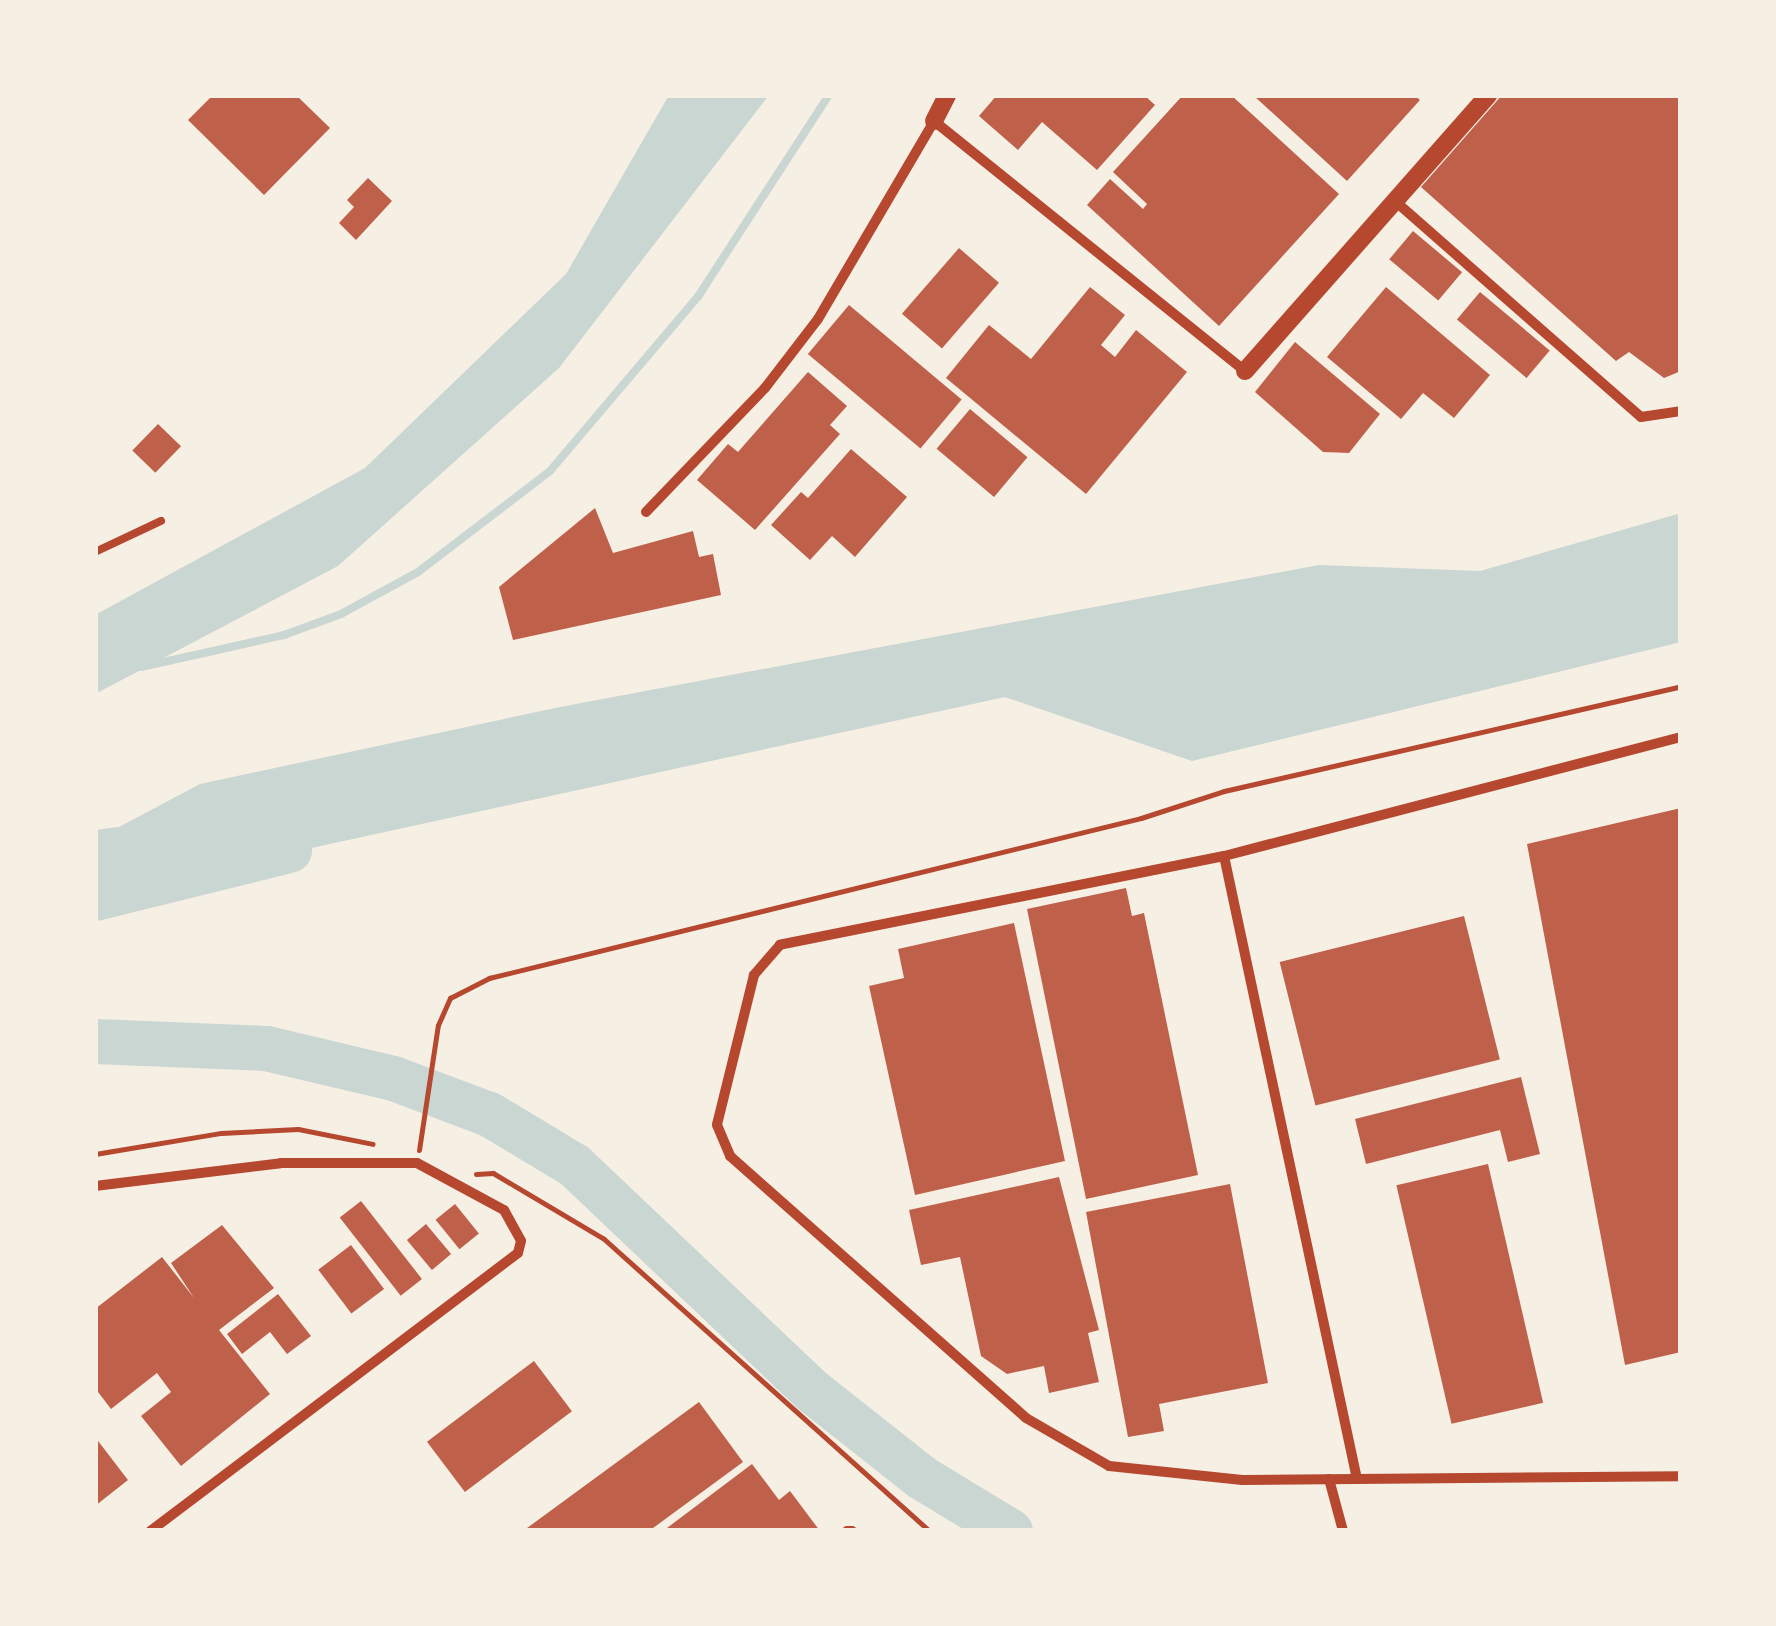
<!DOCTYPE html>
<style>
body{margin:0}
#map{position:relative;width:1776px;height:1626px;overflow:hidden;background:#f6efe4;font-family:Raleway,sans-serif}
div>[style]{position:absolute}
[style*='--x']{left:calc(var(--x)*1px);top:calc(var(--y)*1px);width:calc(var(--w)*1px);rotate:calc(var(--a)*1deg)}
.water>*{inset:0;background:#c9d6d2}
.stream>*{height:8px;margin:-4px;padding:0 4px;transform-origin:4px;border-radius:4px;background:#c9d6d2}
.river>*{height:45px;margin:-22.5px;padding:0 22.5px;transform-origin:22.5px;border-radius:22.5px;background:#c9d6d2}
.building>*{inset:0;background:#bf614a;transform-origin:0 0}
.path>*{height:5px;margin:-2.5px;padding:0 2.5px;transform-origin:2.5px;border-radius:2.5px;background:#b5482f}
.service>*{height:8px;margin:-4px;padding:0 4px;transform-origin:4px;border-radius:4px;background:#b5482f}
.minor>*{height:10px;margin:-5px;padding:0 5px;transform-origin:5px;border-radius:5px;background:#b5482f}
.tertiary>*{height:18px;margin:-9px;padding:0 9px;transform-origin:9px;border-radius:9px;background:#b5482f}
span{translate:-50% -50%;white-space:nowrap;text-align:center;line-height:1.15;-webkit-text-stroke:8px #f6efe4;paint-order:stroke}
.frame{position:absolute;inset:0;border:98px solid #f6efe4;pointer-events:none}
</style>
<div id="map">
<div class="water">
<i style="clip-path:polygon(669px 95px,769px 95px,559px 368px,338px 566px,95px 694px,95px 615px,365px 468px,566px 274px)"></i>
<i style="clip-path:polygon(1681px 513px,1681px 642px,1192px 761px,1005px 697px,95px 895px,95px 830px,119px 827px,200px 784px,560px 707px,1319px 565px,1480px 571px)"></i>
</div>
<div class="stream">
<i style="--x:141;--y:667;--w:147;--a:-12.6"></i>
<i style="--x:284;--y:635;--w:61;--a:-20.2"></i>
<i style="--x:341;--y:614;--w:88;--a:-28.6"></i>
<i style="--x:418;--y:572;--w:166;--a:-37.4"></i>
<i style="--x:550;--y:471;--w:231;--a:-49.7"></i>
<i style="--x:699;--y:295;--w:239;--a:-57"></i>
</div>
<div class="river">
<i style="--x:95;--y:898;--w:200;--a:-13.9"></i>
<i style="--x:95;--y:1041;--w:171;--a:2.3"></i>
<i style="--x:266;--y:1048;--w:130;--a:13.3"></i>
<i style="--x:393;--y:1078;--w:103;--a:20.6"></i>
<i style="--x:489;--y:1114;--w:99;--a:31"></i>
<i style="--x:574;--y:1165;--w:327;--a:43.5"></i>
<i style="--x:811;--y:1390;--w:140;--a:38.3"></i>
<i style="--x:921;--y:1477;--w:104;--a:31.2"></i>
</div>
<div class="building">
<i style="clip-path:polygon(213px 95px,296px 95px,330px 128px,264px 195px,188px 120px)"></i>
<i style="clip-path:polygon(997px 95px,1144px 95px,1155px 105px,1097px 170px,1042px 122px,1018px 150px,979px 116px)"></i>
<i style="clip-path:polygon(1183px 95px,1231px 95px,1339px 194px,1219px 326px,1087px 205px,1110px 179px,1143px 209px,1147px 204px,1113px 172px)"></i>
<i style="clip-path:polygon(1253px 95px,1414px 95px,1420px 100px,1347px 181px)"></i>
<i style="clip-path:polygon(1502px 95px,1681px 95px,1681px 371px,1664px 378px,1629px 352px,1616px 361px,1421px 187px)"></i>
<i style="clip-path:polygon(368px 178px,392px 201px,356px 240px,339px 223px,354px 207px,347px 200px)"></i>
<i style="left:1413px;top:231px;width:64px;height:37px;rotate:40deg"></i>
<i style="left:959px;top:248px;width:53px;height:87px;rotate:41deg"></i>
<i style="clip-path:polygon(1090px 287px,1125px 315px,1101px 345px,1115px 357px,1136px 330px,1187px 372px,1086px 494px,946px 378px,989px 325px,1031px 359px)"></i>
<i style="clip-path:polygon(1386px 287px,1490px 375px,1454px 418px,1423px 393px,1401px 419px,1327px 357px)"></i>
<i style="left:1480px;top:292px;width:91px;height:36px;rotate:40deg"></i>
<i style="left:849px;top:305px;width:147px;height:64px;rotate:40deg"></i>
<i style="clip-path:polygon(1295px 342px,1380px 414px,1349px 453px,1323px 452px,1255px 392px)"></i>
<i style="clip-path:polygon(808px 372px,847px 406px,830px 425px,840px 434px,755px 530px,697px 480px,728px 444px,738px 452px)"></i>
<i style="left:970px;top:409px;width:75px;height:52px;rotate:40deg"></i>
<i style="left:158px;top:424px;width:32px;height:37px;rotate:44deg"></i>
<i style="clip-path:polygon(851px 449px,907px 497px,855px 557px,832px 536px,810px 560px,771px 525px,801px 492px,808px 498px)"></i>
<i style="clip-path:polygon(595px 508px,613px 553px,693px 531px,699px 557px,713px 554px,721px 595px,513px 640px,499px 587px)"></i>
<i style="clip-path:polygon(1681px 808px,1681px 1352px,1625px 1365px,1527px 844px)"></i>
<i style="clip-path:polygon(1126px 888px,1132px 916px,1144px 913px,1198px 1175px,1086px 1199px,1027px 909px)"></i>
<i style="left:1464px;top:916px;width:148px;height:190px;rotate:76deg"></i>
<i style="clip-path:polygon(1014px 923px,1065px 1161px,915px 1195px,869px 986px,904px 978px,898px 949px)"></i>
<i style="clip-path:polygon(1521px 1077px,1540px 1154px,1508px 1162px,1500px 1130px,1366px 1164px,1355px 1119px)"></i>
<i style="left:1488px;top:1164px;width:245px;height:94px;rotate:77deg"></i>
<i style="clip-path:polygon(1059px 1177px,1099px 1330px,1088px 1333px,1099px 1382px,1049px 1393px,1044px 1366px,1007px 1374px,981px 1356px,960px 1257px,921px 1265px,909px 1210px)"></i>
<i style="clip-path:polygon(1230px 1184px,1268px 1383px,1159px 1404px,1164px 1431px,1128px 1437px,1086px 1212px)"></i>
<i style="left:361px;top:1201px;width:99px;height:27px;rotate:52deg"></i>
<i style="left:455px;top:1204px;width:38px;height:25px;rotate:51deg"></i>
<i style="left:426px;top:1224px;width:39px;height:25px;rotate:50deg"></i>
<i style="clip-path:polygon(222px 1225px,274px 1288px,219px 1330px,270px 1394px,181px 1466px,141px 1416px,171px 1392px,157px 1373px,111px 1409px,95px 1388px,95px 1309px,162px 1257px,194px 1298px,171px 1263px)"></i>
<i style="left:351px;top:1245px;width:55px;height:41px;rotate:53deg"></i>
<i style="clip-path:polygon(278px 1294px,311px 1336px,287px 1354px,270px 1332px,242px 1354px,227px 1334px)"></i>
<i style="left:534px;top:1361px;width:63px;height:134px;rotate:53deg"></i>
<i style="clip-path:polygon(699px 1402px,743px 1462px,649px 1531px,523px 1531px)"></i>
<i style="clip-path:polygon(95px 1437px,128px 1480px,95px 1506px)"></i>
<i style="clip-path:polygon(752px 1464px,779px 1500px,790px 1491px,820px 1531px,663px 1531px)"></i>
</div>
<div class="path">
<i style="--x:419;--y:1150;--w:126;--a:-81.4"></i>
<i style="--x:438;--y:1025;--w:30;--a:-66"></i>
<i style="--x:450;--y:998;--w:44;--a:-27.1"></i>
<i style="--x:489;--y:978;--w:671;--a:-13.79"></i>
<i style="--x:1141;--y:818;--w:87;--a:-18"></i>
<i style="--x:1224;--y:791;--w:469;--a:-12.9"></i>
<i style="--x:95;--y:1154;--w:128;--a:-9.5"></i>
<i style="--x:221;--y:1133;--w:77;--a:-3"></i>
<i style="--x:298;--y:1129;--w:76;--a:11.3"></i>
<i style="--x:476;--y:1174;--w:17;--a:-3"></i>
<i style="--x:493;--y:1173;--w:129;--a:30.7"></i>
<i style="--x:604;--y:1239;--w:437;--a:41.9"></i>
</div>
<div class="service">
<i style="--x:95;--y:552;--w:73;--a:-25.2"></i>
</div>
<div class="minor">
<i style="--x:1395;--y:201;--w:327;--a:41.3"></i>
<i style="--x:1641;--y:417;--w:40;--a:-8.5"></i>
<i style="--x:646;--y:512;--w:172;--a:-46.2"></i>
<i style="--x:765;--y:388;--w:87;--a:-52.5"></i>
<i style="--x:818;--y:319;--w:229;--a:-59.6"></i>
<i style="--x:934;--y:121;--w:399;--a:38.8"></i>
<i style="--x:1681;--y:737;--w:472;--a:165.4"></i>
<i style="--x:1224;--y:856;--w:453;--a:168.7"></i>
<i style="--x:780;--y:945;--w:40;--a:131"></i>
<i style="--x:754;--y:975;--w:154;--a:103.9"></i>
<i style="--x:717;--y:1125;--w:34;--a:67"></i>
<i style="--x:730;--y:1156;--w:395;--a:41.5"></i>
<i style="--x:1026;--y:1418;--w:96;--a:30"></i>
<i style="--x:1109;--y:1466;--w:134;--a:6"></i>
<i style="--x:1242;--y:1480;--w:439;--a:-0.5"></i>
<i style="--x:1224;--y:856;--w:637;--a:77.95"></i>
<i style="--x:95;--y:1186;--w:187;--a:-7"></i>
<i style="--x:281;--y:1163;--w:136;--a:0"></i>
<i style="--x:417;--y:1163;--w:99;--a:28.4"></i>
<i style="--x:504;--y:1210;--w:35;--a:61"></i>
<i style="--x:521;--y:1241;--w:12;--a:104"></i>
<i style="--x:518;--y:1253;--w:461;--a:142.9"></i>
<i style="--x:1329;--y:1479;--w:54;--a:74.9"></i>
<i style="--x:847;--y:1531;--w:5;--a:0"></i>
</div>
<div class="tertiary">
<i style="--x:934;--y:121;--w:29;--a:-63"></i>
<i style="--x:1245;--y:371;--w:368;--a:-48.6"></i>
</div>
<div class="frame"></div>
</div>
